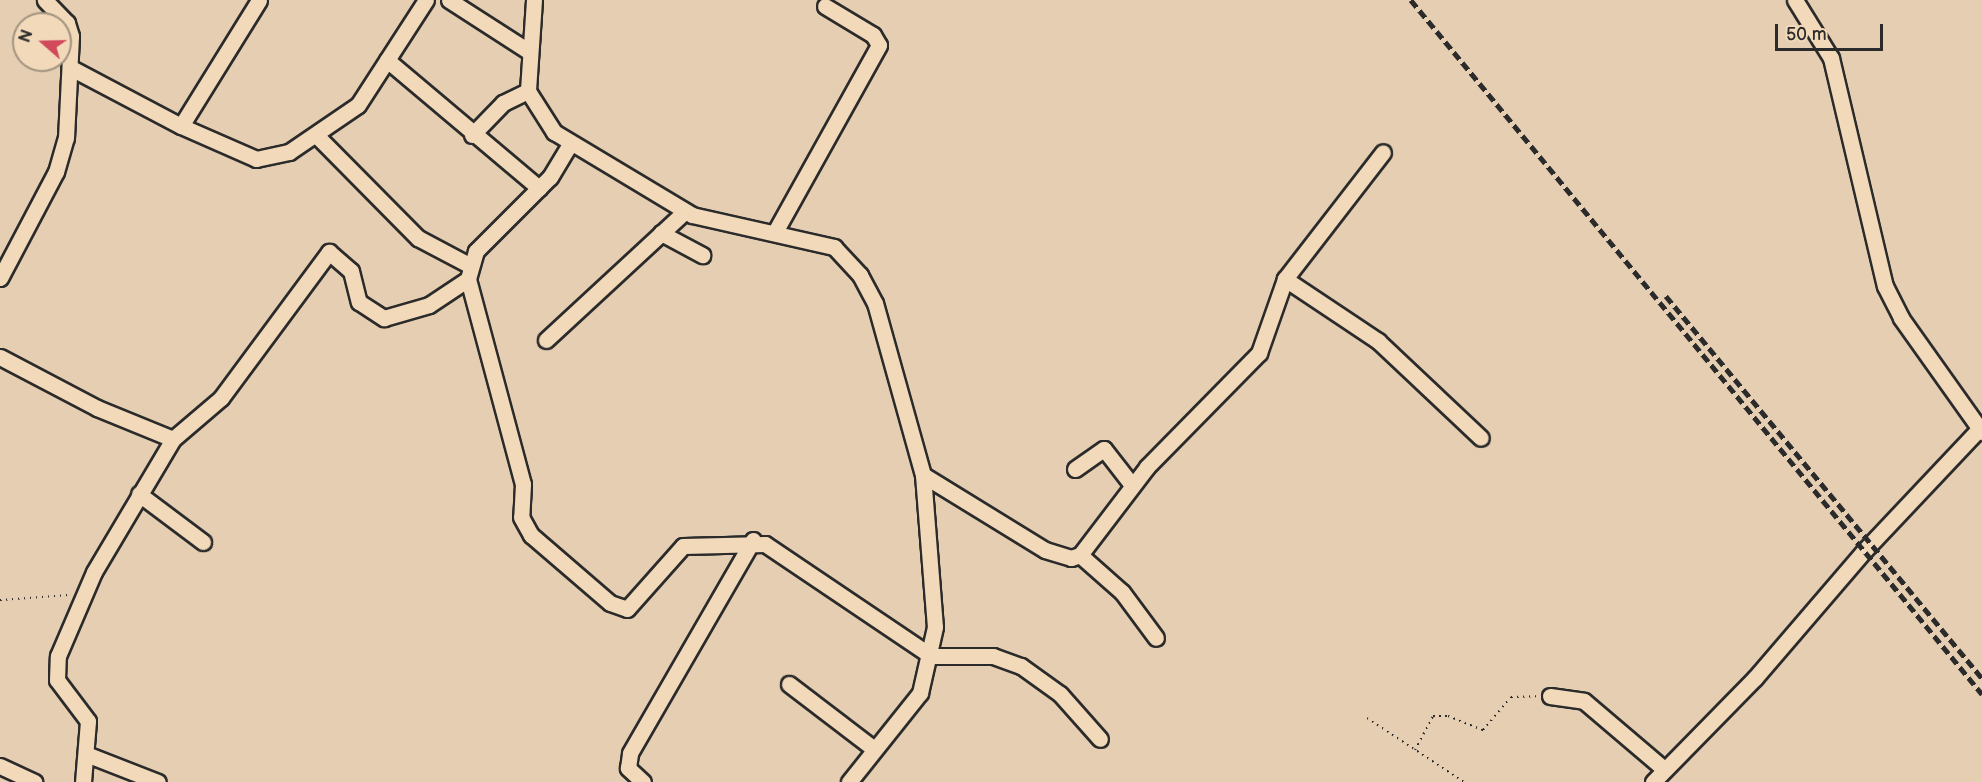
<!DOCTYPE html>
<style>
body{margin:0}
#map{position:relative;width:1982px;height:782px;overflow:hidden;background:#e5ceb1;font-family:"Balsamiq Sans",sans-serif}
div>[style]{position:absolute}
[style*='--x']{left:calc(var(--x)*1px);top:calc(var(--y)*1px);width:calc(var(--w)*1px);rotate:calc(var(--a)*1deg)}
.path>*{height:2px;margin-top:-1px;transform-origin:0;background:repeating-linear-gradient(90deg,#2b2b2b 0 1.5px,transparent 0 6px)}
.roads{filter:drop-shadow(2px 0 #2b2b2b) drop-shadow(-2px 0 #2b2b2b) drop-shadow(0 2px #2b2b2b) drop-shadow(0 -2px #2b2b2b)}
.minor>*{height:15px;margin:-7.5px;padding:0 7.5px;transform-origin:7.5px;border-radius:7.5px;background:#f1d9b9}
.rail>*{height:4.5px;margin-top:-2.25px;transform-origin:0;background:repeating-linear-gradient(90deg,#2b2b2b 0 9px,transparent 0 13.5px)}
span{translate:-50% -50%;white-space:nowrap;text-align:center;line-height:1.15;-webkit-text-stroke:4.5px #f1d9b9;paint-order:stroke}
.north{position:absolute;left:12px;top:12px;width:60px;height:60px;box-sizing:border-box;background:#f1d9b9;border:2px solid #a29380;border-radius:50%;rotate:290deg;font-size:16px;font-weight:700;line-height:24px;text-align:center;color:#2b2b2b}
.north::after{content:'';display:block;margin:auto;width:21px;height:27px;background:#d1495b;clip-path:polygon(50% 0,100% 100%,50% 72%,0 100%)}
.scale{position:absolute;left:1775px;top:24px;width:108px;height:27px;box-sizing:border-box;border:3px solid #2b2b2b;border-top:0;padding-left:8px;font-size:18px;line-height:21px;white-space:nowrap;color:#2b2b2b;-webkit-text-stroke:4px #f1d9b9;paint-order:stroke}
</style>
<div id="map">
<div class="path">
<i style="--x:0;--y:600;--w:69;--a:-4.1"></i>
<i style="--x:1367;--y:718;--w:116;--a:33.4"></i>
<i style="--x:1415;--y:750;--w:38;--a:-62"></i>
<i style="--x:1433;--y:716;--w:15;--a:0"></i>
<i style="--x:1448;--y:716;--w:38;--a:22"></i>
<i style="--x:1483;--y:730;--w:43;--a:-49.7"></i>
<i style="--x:1511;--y:697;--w:25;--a:-2"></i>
</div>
<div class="roads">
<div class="minor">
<i style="--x:449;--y:0;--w:94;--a:32.8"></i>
<i style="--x:534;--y:0;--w:91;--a:93.8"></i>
<i style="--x:528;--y:91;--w:49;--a:57.6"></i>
<i style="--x:554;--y:132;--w:161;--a:31"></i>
<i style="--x:692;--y:215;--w:146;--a:12.7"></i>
<i style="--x:834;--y:247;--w:38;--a:47"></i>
<i style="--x:860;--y:275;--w:32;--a:62"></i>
<i style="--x:875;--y:303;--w:179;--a:74.4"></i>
<i style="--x:923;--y:475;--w:152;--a:85.5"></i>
<i style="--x:935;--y:627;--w:68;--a:102.8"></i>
<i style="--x:920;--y:693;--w:114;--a:128.6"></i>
<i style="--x:1795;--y:0;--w:68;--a:58.2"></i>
<i style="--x:1831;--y:58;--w:234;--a:76.7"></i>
<i style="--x:1885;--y:286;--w:36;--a:63"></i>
<i style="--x:1901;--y:318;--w:140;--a:54.6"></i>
<i style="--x:387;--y:60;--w:199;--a:40.1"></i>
<i style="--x:71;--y:68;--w:124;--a:27.8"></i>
<i style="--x:181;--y:126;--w:148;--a:-58.2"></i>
<i style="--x:181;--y:126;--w:82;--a:23.7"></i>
<i style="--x:256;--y:159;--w:34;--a:-12"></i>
<i style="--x:289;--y:152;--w:83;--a:-34.3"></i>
<i style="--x:358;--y:105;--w:125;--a:-57.1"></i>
<i style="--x:472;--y:135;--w:45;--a:-45.9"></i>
<i style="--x:503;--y:103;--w:28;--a:-26"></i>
<i style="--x:317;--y:136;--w:144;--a:45.3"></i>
<i style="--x:418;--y:238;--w:58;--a:27.9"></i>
<i style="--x:570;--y:144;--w:39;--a:121"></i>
<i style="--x:550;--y:177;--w:105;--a:135"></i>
<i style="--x:476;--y:251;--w:29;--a:106"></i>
<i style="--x:468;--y:279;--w:212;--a:75"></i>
<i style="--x:523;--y:484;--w:33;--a:93"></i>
<i style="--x:521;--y:517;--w:21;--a:61"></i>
<i style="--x:531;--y:535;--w:104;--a:40.7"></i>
<i style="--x:610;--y:603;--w:18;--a:19"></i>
<i style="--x:627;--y:609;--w:84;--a:-48.4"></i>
<i style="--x:683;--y:546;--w:82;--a:-1.4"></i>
<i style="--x:765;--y:544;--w:200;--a:34"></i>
<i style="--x:931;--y:656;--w:62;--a:0"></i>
<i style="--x:993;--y:656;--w:30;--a:20"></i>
<i style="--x:1021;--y:666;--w:48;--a:35.7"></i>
<i style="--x:1060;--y:694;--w:60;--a:48.4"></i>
<i style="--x:775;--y:232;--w:214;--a:-60.9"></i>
<i style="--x:879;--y:45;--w:12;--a:-121"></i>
<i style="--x:873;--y:35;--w:56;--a:-148.9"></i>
<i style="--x:661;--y:233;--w:47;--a:28.2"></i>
<i style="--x:0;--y:278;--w:120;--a:-62.2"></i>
<i style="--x:56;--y:172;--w:35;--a:-74"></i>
<i style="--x:66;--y:138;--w:102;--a:-87.2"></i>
<i style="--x:71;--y:36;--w:14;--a:-107"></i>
<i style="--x:67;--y:23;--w:32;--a:-134"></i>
<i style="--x:1285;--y:279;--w:112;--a:33.7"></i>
<i style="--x:1378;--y:341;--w:141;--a:43.3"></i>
<i style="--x:546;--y:340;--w:188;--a:-42.8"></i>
<i style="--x:0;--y:357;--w:110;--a:27.7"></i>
<i style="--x:97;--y:408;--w:82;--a:22.2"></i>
<i style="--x:1075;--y:469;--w:35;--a:-35"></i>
<i style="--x:1104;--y:449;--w:46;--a:52.1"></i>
<i style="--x:923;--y:475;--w:143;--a:31.6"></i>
<i style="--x:1045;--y:550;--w:27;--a:17"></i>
<i style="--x:1071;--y:558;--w:9;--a:-18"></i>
<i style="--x:1080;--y:555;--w:111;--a:-52.7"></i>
<i style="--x:1147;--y:467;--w:160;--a:-45.5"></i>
<i style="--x:1259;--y:353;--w:78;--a:-70.6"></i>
<i style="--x:1285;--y:279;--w:160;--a:-52.3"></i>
<i style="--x:139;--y:494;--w:80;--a:36.9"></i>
<i style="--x:1080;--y:555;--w:56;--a:41.4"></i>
<i style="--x:1122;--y:592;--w:57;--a:53.5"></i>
<i style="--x:789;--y:684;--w:107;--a:37.4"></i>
<i style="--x:1550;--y:696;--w:34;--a:8"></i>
<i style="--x:1584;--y:701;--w:105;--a:40.4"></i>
<i style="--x:86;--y:754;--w:77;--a:21.3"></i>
<i style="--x:0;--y:766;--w:38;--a:25"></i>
<i style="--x:83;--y:782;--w:61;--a:-85.3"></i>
<i style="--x:88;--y:721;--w:51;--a:-127.1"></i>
<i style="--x:57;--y:680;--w:24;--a:-88"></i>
<i style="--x:58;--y:656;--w:91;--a:-66.8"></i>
<i style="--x:94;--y:572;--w:155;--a:-59.3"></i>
<i style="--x:173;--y:439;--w:63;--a:-40.5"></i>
<i style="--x:221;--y:398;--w:182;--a:-53.5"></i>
<i style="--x:329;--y:252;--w:29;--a:41"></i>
<i style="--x:351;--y:271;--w:32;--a:76"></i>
<i style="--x:359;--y:302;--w:30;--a:33"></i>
<i style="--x:384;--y:318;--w:47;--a:-16.1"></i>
<i style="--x:429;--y:305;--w:47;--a:-33.7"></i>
<i style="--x:643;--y:782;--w:21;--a:-137"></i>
<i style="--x:628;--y:768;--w:15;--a:-82"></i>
<i style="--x:630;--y:753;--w:246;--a:-60"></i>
<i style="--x:1653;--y:782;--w:146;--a:-45.6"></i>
<i style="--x:1755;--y:678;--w:167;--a:-49.4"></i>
<i style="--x:1864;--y:551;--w:168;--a:-46.7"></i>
</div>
</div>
<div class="rail">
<i style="--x:1411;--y:0;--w:899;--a:50.55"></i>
<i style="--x:1666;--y:296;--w:496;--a:50.4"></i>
</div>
<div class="north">N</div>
<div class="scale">50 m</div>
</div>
